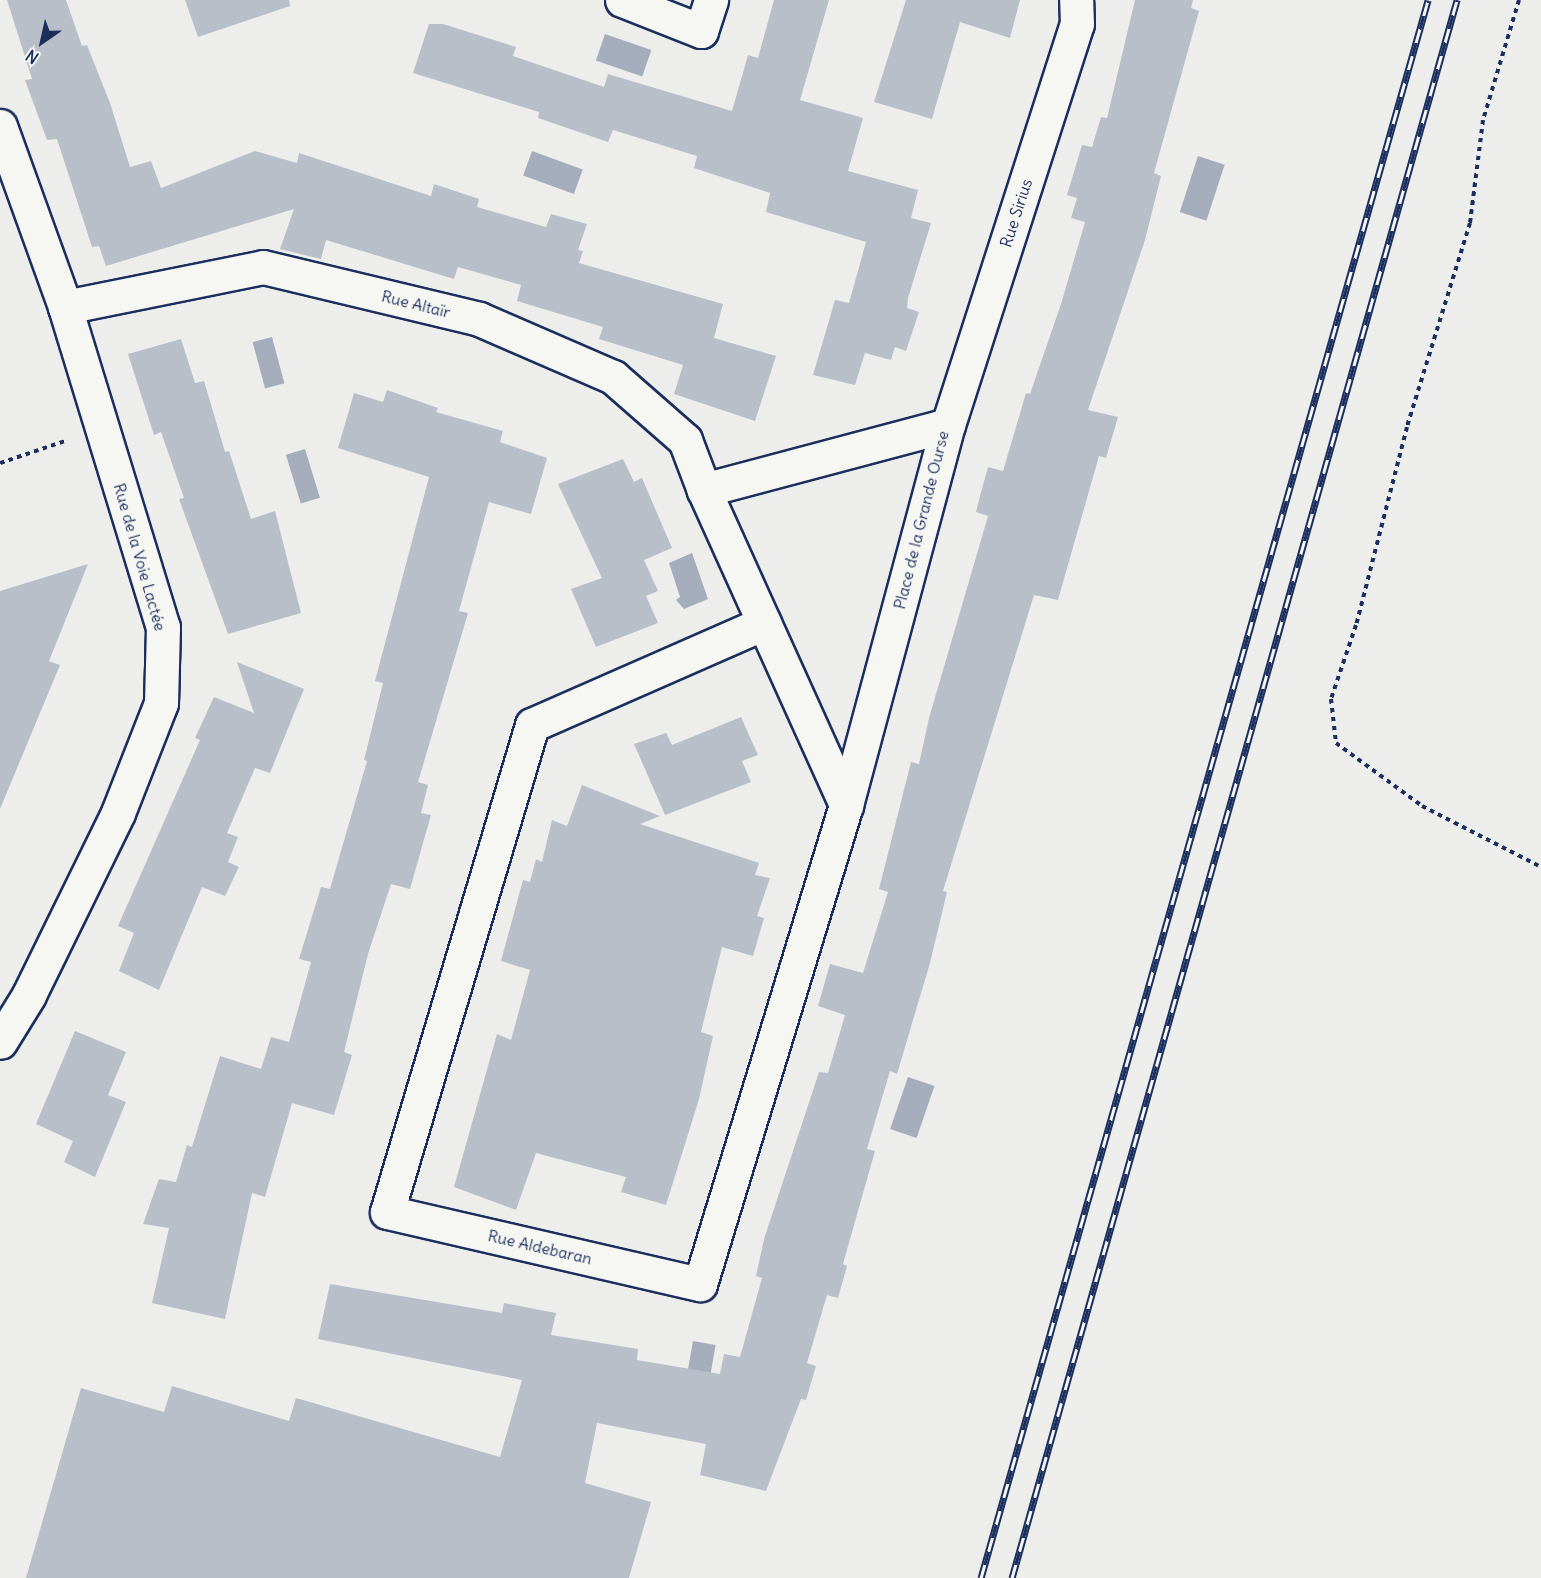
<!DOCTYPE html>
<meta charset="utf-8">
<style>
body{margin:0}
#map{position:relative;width:1541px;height:1578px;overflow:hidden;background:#edeeec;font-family:Delius,sans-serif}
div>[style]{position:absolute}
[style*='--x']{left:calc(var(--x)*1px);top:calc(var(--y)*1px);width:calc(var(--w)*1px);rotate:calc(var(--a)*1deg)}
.water>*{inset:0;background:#a5acbc;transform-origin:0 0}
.building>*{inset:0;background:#b9bfc8}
.path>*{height:4px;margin-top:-2px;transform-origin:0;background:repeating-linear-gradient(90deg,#1b2f5e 0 4.5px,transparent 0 9px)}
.roads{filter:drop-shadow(2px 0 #1b2f5e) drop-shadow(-2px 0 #1b2f5e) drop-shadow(0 2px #1b2f5e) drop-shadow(0 -2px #1b2f5e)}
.street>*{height:33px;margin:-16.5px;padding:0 16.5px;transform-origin:16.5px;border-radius:16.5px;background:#f6f6f2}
.rail>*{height:7px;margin-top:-3.5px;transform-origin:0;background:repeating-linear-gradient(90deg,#f6f6f2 0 14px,#1b2f5e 0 28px);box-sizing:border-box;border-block:2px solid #1b2f5e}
span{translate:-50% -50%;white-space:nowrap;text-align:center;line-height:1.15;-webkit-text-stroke:6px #f6f6f2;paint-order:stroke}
.street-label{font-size:16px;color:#1b2f5e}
.north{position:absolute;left:12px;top:12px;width:60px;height:60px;-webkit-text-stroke:4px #f6f6f2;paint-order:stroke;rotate:214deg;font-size:16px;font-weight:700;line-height:24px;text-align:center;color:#1b2f5e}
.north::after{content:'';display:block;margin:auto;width:21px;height:27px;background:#1b2f5e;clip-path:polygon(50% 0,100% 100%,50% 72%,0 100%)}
</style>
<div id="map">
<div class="water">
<i style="left:605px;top:34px;width:49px;height:28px;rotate:19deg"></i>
<i style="left:532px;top:151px;width:54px;height:26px;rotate:20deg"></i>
<i style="left:1198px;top:156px;width:28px;height:59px;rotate:18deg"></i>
<i style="left:272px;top:337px;width:48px;height:20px;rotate:75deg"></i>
<i style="left:305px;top:449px;width:51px;height:20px;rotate:73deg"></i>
<i style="clip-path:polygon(692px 553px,708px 599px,684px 609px,676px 600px,680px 597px,669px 563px)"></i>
<i style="left:908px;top:1077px;width:28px;height:55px;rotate:19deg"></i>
<i style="left:693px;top:1341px;width:23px;height:48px;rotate:10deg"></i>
</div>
<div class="building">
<i style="clip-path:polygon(7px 0,66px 0,82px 46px,87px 45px,110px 103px,130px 167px,151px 161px,161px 188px,255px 151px,297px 163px,299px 153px,431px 196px,434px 184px,479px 199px,477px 207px,546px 227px,551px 214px,587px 224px,578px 250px,583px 251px,579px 263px,723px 304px,714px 338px,776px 356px,755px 421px,674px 394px,683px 365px,599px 339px,603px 327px,517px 301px,521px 285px,458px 267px,454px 279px,326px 240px,321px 259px,280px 249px,294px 209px,106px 266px,99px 246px,92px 247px,57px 139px,47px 140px,25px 80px,32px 79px)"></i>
<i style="clip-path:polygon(185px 0,289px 0,290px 6px,198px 37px)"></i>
<i style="clip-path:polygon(774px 0,829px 0,800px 100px,863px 118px,848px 171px,918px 190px,911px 218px,931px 223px,908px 298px,907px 308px,919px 312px,906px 351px,895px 347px,891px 360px,865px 353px,855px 385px,813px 375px,835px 300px,849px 303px,866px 242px,766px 212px,770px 193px,694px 168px,697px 156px,613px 130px,608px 142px,538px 118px,539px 112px,413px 73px,429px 24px,443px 24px,516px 47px,513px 56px,604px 87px,608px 74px,732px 111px,748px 55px,758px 58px)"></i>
<i style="clip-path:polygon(906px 0,1020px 0,1010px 38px,960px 22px,932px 119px,874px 102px)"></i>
<i style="clip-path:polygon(1135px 0,1193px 0,1191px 8px,1199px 11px,1154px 173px,1161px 176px,1145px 240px,1088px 410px,1118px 417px,1106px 458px,1099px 456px,1058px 600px,1034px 595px,943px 891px,947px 892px,930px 963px,897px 1074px,890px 1071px,867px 1149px,875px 1151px,843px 1264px,847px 1266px,838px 1298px,827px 1295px,807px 1363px,816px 1366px,806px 1400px,801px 1399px,766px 1491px,700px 1475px,706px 1444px,597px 1423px,585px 1483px,651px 1502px,629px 1578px,26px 1578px,81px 1388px,164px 1412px,172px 1386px,289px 1421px,296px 1398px,500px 1457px,522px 1380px,318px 1339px,330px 1284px,502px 1313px,504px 1303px,556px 1313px,551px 1335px,638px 1349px,637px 1360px,720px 1374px,724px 1354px,740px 1357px,762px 1278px,756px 1276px,764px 1239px,819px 1072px,828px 1073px,845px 1015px,818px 1006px,830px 964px,863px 973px,888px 892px,879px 889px,911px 762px,919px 764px,929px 718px,988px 516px,976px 512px,980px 496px,988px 467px,1003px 471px,1026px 393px,1030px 394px,1061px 304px,1085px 222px,1071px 218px,1077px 198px,1067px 195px,1082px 145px,1092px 147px,1101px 117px,1107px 118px)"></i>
<i style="clip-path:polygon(181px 339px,195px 383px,204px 381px,225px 452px,229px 451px,251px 519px,275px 511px,301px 613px,228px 634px,179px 499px,184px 498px,161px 432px,154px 435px,128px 354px)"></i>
<i style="clip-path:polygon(387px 390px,438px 408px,436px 412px,503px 431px,500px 442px,547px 458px,531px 514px,489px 502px,459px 611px,468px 613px,418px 782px,428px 785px,421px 813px,431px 815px,410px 889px,391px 884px,368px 954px,344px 1052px,352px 1055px,334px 1115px,292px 1103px,265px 1197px,252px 1193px,225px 1319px,152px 1303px,169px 1228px,143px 1224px,159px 1179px,176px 1182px,187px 1145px,192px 1147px,220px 1056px,261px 1069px,271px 1037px,289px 1042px,311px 962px,299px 959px,321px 887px,330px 889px,367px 761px,364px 760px,383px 683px,375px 681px,429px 477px,338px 448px,354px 393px,383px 402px)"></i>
<i style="clip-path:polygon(623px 459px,634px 482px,642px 478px,672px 548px,644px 560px,658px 591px,646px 596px,658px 623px,596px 647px,571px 589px,602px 578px,558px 484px)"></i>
<i style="clip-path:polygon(88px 564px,49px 661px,60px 665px,0 809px,0 591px)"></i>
<i style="clip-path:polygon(237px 662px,304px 689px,270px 773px,255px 768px,227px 833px,238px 837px,228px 862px,239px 867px,225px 896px,202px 887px,159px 990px,119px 971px,134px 933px,118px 926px,200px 740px,195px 738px,214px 697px,254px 713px)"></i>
<i style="clip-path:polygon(741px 717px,758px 755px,742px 761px,751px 782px,665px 815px,634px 744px,666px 733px,672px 745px)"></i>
<i style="clip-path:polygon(582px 785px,660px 816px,640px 824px,759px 863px,755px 875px,770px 878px,757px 916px,764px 918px,753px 956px,722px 947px,701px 1032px,713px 1036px,699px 1099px,666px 1205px,621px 1192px,626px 1177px,536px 1153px,516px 1210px,454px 1187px,497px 1034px,511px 1040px,530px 970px,501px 961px,523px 880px,530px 882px,536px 859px,542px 862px,552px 820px,567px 826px)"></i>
<i style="clip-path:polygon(75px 1031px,126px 1052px,108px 1095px,126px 1102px,95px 1177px,64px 1162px,73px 1141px,36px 1124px)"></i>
</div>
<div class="path">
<i style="--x:1519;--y:0;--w:125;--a:106.7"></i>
<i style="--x:1483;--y:120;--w:104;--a:97.2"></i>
<i style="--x:1470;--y:223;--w:214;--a:107.2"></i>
<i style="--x:1407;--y:427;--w:204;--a:104.4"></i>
<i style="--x:1356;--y:625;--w:78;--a:108.7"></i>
<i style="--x:1331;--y:699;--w:44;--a:83.5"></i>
<i style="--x:1336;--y:743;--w:107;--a:36.2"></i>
<i style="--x:1422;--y:806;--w:134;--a:27.1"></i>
<i style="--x:0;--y:463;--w:69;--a:-18.7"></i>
</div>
<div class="roads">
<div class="street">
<i style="--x:622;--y:0;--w:85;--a:21.4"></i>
<i style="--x:701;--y:31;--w:33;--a:-72"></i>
<i style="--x:0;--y:126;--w:192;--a:70.2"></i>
<i style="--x:65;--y:307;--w:335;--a:73"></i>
<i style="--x:163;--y:627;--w:76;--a:91.5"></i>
<i style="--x:161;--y:703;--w:118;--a:111.4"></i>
<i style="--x:118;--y:813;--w:203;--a:116.1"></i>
<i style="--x:29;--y:995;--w:55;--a:121.7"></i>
<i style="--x:65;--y:307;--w:202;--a:-11.4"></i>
<i style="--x:263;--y:267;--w:222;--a:13.5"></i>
<i style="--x:479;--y:319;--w:146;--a:23.4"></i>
<i style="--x:613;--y:377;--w:96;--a:41.2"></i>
<i style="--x:685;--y:440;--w:53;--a:69.2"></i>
<i style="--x:948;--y:425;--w:253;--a:165.1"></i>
<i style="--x:704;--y:490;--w:346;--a:65.7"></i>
<i style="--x:846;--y:805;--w:393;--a:-75"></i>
<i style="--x:948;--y:425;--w:421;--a:-72.2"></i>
<i style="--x:1077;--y:24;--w:24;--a:-92"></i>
<i style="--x:764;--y:623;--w:253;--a:156.3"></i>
<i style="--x:532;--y:725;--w:508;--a:106.58"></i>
<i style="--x:387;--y:1212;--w:321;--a:13"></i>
<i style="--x:700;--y:1284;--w:501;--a:-73.05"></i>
</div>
</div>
<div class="rail">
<i style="--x:981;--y:1578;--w:1640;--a:-74.18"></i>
<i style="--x:1012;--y:1578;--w:1640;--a:-74.25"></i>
</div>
<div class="street-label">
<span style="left:1016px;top:213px;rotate:-72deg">Rue Sirius</span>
<span style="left:416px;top:304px;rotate:14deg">Rue Altaïr</span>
<span style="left:921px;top:520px;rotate:-76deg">Place de la Grande Ourse</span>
<span style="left:140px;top:557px;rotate:74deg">Rue de la Voie Lactée</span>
<span style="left:540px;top:1247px;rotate:13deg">Rue Aldebaran</span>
</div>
<div class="north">N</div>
</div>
